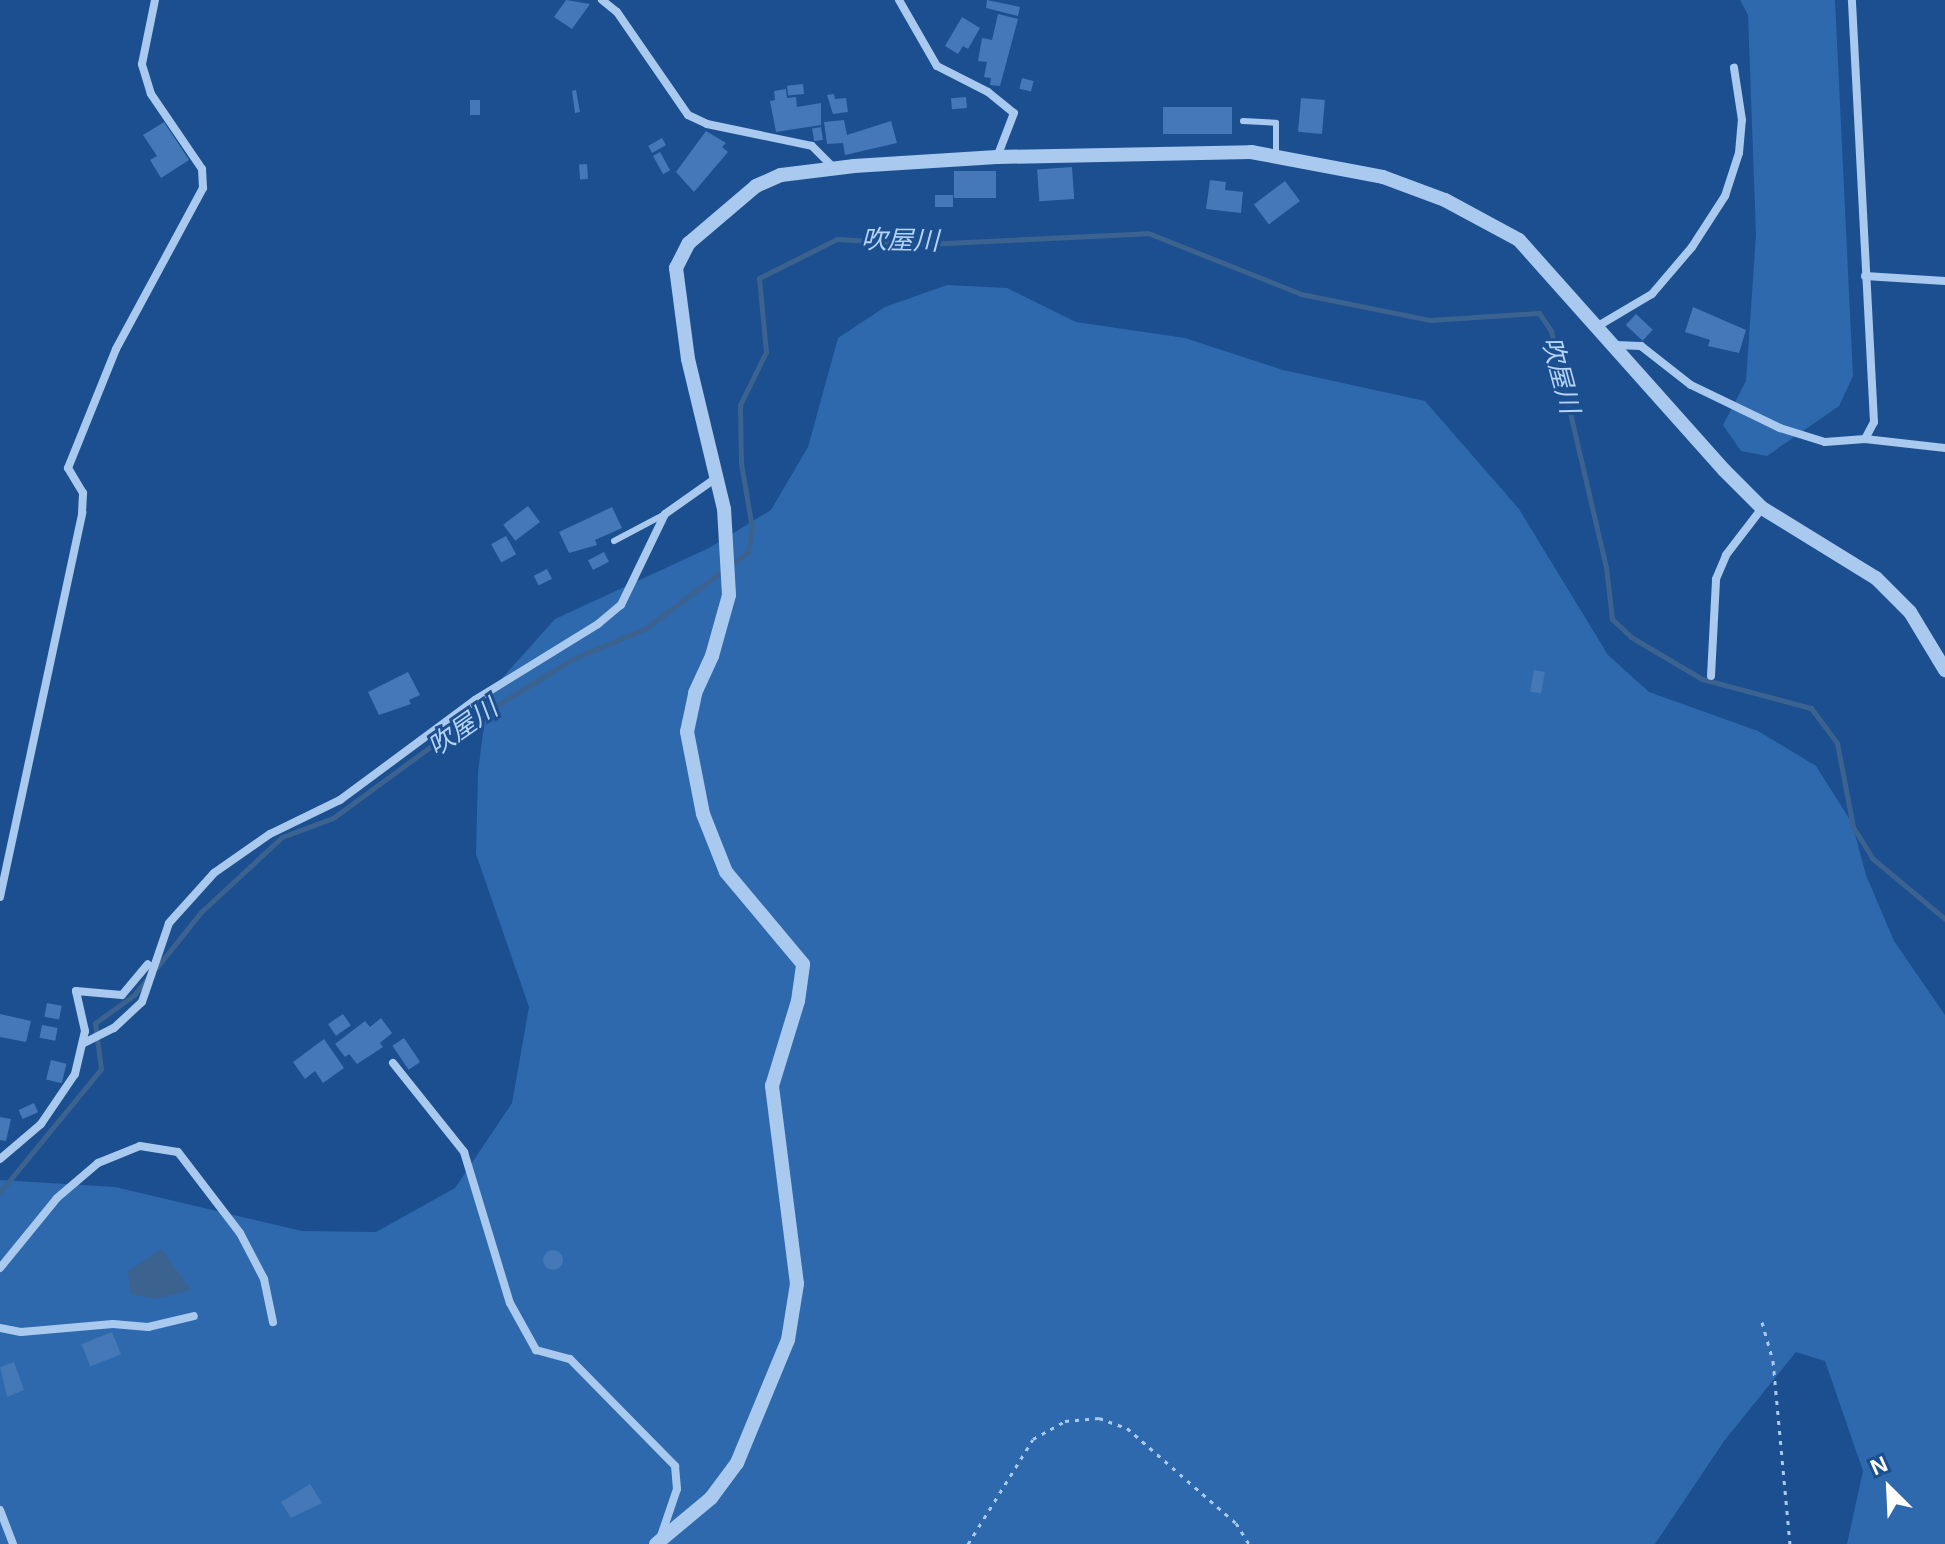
<!DOCTYPE html>
<meta charset="utf-8">
<style>
body{margin:0}
#map{position:relative;width:1945px;height:1544px;overflow:hidden;background:#1b4f8f;font-family:Arial,"Noto Sans JP",sans-serif}
div>[style]{position:absolute}
[style*='--x']{left:calc(var(--x)*1px);top:calc(var(--y)*1px);width:calc(var(--w)*1px);rotate:calc(var(--a)*1deg)}
.green>*{inset:0;background:#2e69ad}
.water>*{inset:0;background:#3c6290}
.stream>*{height:5px;margin:-2.5px;padding:0 2.5px;transform-origin:2.5px;border-radius:2.5px;background:#3c6290}
.building>*{inset:0;background:#4478b7;transform-origin:0 0}
.round{border-radius:50%}
.path>*{height:3px;margin-top:-1.5px;transform-origin:0;background:repeating-linear-gradient(90deg,#a9c9ee 0 4px,transparent 0 10px)}
.service>*{height:6px;margin:-3px;padding:0 3px;transform-origin:3px;border-radius:3px;background:#a9c9ee}
.minor>*{height:8px;margin:-4px;padding:0 4px;transform-origin:4px;border-radius:4px;background:#a9c9ee}
.tertiary>*{height:14px;margin:-7px;padding:0 7px;transform-origin:7px;border-radius:7px;background:#a9c9ee}
span{translate:-50% -50%;white-space:nowrap;text-align:center;line-height:1.15;-webkit-text-stroke:6px #1b4f8f;paint-order:stroke}
.water-label{font-size:26px;color:#b5d3f5;font-style:italic}
.north{position:absolute;left:1849px;top:1448px;width:80px;height:80px;-webkit-text-stroke:6px #1b4f8f;paint-order:stroke;rotate:336deg;font-size:22px;font-weight:700;line-height:32px;text-align:center;color:#fff}
.north::after{content:'';display:block;margin:auto;width:28px;height:36px;background:#fff;clip-path:polygon(50% 0,100% 100%,50% 72%,0 100%)}
</style>
<div id="map">
<div class="green">
<i style="clip-path:polygon(1740px 0,1835px 0,1853px 376px,1839px 406px,1767px 456px,1741px 451px,1723px 425px,1746px 381px,1756px 235px,1748px 15px)"></i>
<i style="clip-path:polygon(947px 285px,1007px 288px,1076px 322px,1185px 338px,1283px 370px,1425px 401px,1519px 509px,1608px 655px,1649px 692px,1758px 731px,1816px 766px,1852px 823px,1866px 875px,1894px 941px,1945px 1015px,1945px 1544px,1847px 1544px,1863px 1471px,1825px 1361px,1796px 1352px,1724px 1441px,1655px 1544px,0 1544px,0 1180px,115px 1187px,302px 1231px,376px 1232px,455px 1188px,512px 1103px,529px 1007px,476px 854px,478px 772px,488px 694px,555px 619px,709px 548px,771px 510px,808px 447px,838px 338px,885px 307px)"></i>
</div>
<div class="water">
<i style="clip-path:polygon(161px 1249px,191px 1290px,155px 1299px,131px 1294px,128px 1271px)"></i>
</div>
<div class="stream">
<i style="--x:157;--y:967;--w:70;--a:-51.3"></i>
<i style="--x:201;--y:912;--w:110;--a:-42.8"></i>
<i style="--x:282;--y:837;--w:54;--a:-20.4"></i>
<i style="--x:333;--y:818;--w:134;--a:-36.2"></i>
<i style="--x:441;--y:739;--w:154;--a:-31.2"></i>
<i style="--x:573;--y:659;--w:79;--a:-23"></i>
<i style="--x:646;--y:628;--w:127;--a:-36.7"></i>
<i style="--x:748;--y:552;--w:24;--a:-81"></i>
<i style="--x:752;--y:528;--w:66;--a:-99.6"></i>
<i style="--x:741;--y:463;--w:58;--a:-91"></i>
<i style="--x:740;--y:405;--w:59;--a:-63.9"></i>
<i style="--x:766;--y:352;--w:74;--a:-95.4"></i>
<i style="--x:759;--y:278;--w:87;--a:-26.6"></i>
<i style="--x:837;--y:239;--w:89;--a:3.2"></i>
<i style="--x:926;--y:244;--w:222;--a:-2.8"></i>
<i style="--x:1148;--y:233;--w:165;--a:21.7"></i>
<i style="--x:1301;--y:294;--w:132;--a:11.4"></i>
<i style="--x:1430;--y:320;--w:109;--a:-3.7"></i>
<i style="--x:1539;--y:313;--w:22;--a:56"></i>
<i style="--x:1551;--y:331;--w:242;--a:76.9"></i>
<i style="--x:1606;--y:567;--w:52;--a:83.4"></i>
<i style="--x:1612;--y:619;--w:26;--a:43"></i>
<i style="--x:1631;--y:637;--w:82;--a:30.6"></i>
<i style="--x:1702;--y:679;--w:113;--a:14.9"></i>
<i style="--x:1811;--y:708;--w:44;--a:53.4"></i>
<i style="--x:1837;--y:743;--w:86;--a:79.2"></i>
<i style="--x:1853;--y:827;--w:36;--a:58"></i>
<i style="--x:1872;--y:858;--w:95;--a:39.9"></i>
<i style="--x:0;--y:1192;--w:159;--a:-50.6"></i>
<i style="--x:101;--y:1069;--w:46;--a:-97.4"></i>
<i style="--x:95;--y:1023;--w:48;--a:-35.7"></i>
<i style="--x:134;--y:995;--w:22;--a:-51"></i>
</div>
<div class="building">
<i style="clip-path:polygon(566px 0,590px 4px,572px 29px,554px 17px)"></i>
<i style="clip-path:polygon(987px 0,1020px 7px,1018px 16px,986px 8px)"></i>
<i style="clip-path:polygon(998px 14px,1018px 19px,1000px 86px,990px 85px,991px 78px,984px 77px,987px 62px,978px 61px,982px 38px,992px 40px)"></i>
<i style="clip-path:polygon(962px 17px,980px 28px,968px 49px,963px 46px,958px 54px,945px 46px)"></i>
<i style="left:1022px;top:78px;width:12px;height:11px;rotate:14deg"></i>
<i style="left:803px;top:84px;width:10px;height:16px;rotate:84deg"></i>
<i style="clip-path:polygon(786px 89px,787px 98px,796px 97px,797px 107px,821px 103px,821px 125px,776px 132px,770px 101px,775px 100px,774px 91px)"></i>
<i style="clip-path:polygon(576px 90px,580px 112px,575px 113px,572px 91px)"></i>
<i style="clip-path:polygon(834px 94px,835px 99px,846px 98px,848px 112px,833px 114px,827px 95px)"></i>
<i style="left:966px;top:97px;width:11px;height:15px;rotate:85deg"></i>
<i style="left:1301px;top:98px;width:24px;height:34px;rotate:5deg"></i>
<i style="left:470px;top:100px;width:10px;height:15px"></i>
<i style="left:1232px;top:107px;width:27px;height:69px;rotate:90deg"></i>
<i style="clip-path:polygon(844px 120px,847px 135px,891px 121px,897px 143px,845px 155px,843px 143px,827px 144px,824px 122px)"></i>
<i style="clip-path:polygon(164px 122px,189px 160px,161px 178px,150px 160px,157px 156px,143px 135px)"></i>
<i style="left:821px;top:127px;width:13px;height:9px;rotate:81deg"></i>
<i style="clip-path:polygon(706px 131px,726px 143px,722px 147px,728px 152px,694px 192px,676px 172px)"></i>
<i style="left:662px;top:138px;width:8px;height:16px;rotate:60deg"></i>
<i style="left:660px;top:152px;width:21px;height:8px;rotate:61deg"></i>
<i style="left:587px;top:164px;width:15px;height:8px;rotate:86deg"></i>
<i style="left:1072px;top:167px;width:32px;height:35px;rotate:86deg"></i>
<i style="left:996px;top:171px;width:27px;height:42px;rotate:90deg"></i>
<i style="clip-path:polygon(1210px 180px,1226px 182px,1225px 190px,1243px 192px,1241px 213px,1206px 209px)"></i>
<i style="left:1285px;top:181px;width:25px;height:39px;rotate:53deg"></i>
<i style="left:953px;top:195px;width:12px;height:18px;rotate:90deg"></i>
<i style="clip-path:polygon(1693px 307px,1746px 330px,1739px 353px,1708px 346px,1710px 340px,1685px 332px)"></i>
<i style="left:1636px;top:314px;width:23px;height:15px;rotate:43deg"></i>
<i style="left:528px;top:506px;width:20px;height:31px;rotate:53deg"></i>
<i style="clip-path:polygon(612px 507px,622px 528px,595px 540px,597px 545px,569px 553px,559px 532px)"></i>
<i style="left:506px;top:536px;width:21px;height:17px;rotate:61deg"></i>
<i style="left:604px;top:552px;width:11px;height:18px;rotate:63deg"></i>
<i style="left:547px;top:569px;width:11px;height:15px;rotate:63deg"></i>
<i style="left:1534px;top:670px;width:11px;height:22px;rotate:10deg"></i>
<i style="clip-path:polygon(408px 672px,420px 695px,409px 700px,411px 704px,379px 715px,368px 692px)"></i>
<i style="left:47px;top:1003px;width:15px;height:14px;rotate:11deg"></i>
<i style="clip-path:polygon(0 1014px,31px 1021px,26px 1042px,0 1037px)"></i>
<i style="left:343px;top:1014px;width:14px;height:18px;rotate:56deg"></i>
<i style="clip-path:polygon(381px 1018px,392px 1033px,380px 1043px,383px 1047px,357px 1064px,349px 1054px,345px 1057px,335px 1044px,365px 1021px,370px 1027px)"></i>
<i style="left:42px;top:1025px;width:16px;height:13px;rotate:11deg"></i>
<i style="left:404px;top:1038px;width:29px;height:14px;rotate:56deg"></i>
<i style="clip-path:polygon(324px 1039px,344px 1068px,323px 1083px,315px 1071px,305px 1079px,293px 1062px)"></i>
<i style="left:51px;top:1060px;width:16px;height:20px;rotate:14deg"></i>
<i style="left:34px;top:1103px;width:10px;height:17px;rotate:66deg"></i>
<i style="clip-path:polygon(0 1117px,11px 1119px,6px 1141px,0 1140px)"></i>
<i class="round" style="left:543px;top:1250px;width:20px;height:20px"></i>
<i style="left:112px;top:1332px;width:24px;height:33px;rotate:68deg"></i>
<i style="clip-path:polygon(14px 1362px,24px 1390px,7px 1397px,0 1367px)"></i>
<i style="clip-path:polygon(310px 1484px,322px 1503px,291px 1518px,281px 1502px)"></i>
</div>
<div class="path">
<i style="--x:1762;--y:1322;--w:41;--a:74.2"></i>
<i style="--x:1773;--y:1361;--w:184;--a:84.7"></i>
<i style="--x:968;--y:1544;--w:123;--a:-58.2"></i>
<i style="--x:1033;--y:1439;--w:37;--a:-29"></i>
<i style="--x:1065;--y:1421;--w:34;--a:-5"></i>
<i style="--x:1099;--y:1418;--w:30;--a:20"></i>
<i style="--x:1127;--y:1428;--w:145;--a:41.1"></i>
<i style="--x:1236;--y:1523;--w:25;--a:58"></i>
</div>
<div class="service">
<i style="--x:1243;--y:121;--w:33;--a:3"></i>
<i style="--x:1276;--y:123;--w:32;--a:90"></i>
<i style="--x:614;--y:541;--w:58;--a:-27.9"></i>
</div>
<div class="minor">
<i style="--x:602;--y:0;--w:19;--a:39"></i>
<i style="--x:617;--y:12;--w:125;--a:55.4"></i>
<i style="--x:688;--y:115;--w:21;--a:25"></i>
<i style="--x:707;--y:124;--w:107;--a:11.8"></i>
<i style="--x:812;--y:146;--w:30;--a:45"></i>
<i style="--x:899;--y:0;--w:76;--a:60.1"></i>
<i style="--x:937;--y:66;--w:57;--a:27"></i>
<i style="--x:988;--y:92;--w:33;--a:39"></i>
<i style="--x:1014;--y:113;--w:47;--a:111.1"></i>
<i style="--x:1865;--y:276;--w:80;--a:3.6"></i>
<i style="--x:1598;--y:326;--w:63;--a:-30.7"></i>
<i style="--x:1652;--y:294;--w:62;--a:-49.6"></i>
<i style="--x:1692;--y:247;--w:61;--a:-57.1"></i>
<i style="--x:1725;--y:196;--w:45;--a:-72"></i>
<i style="--x:1739;--y:153;--w:33;--a:-85"></i>
<i style="--x:1742;--y:120;--w:53;--a:-98.7"></i>
<i style="--x:1615;--y:345;--w:26;--a:2"></i>
<i style="--x:1641;--y:346;--w:63;--a:38"></i>
<i style="--x:1691;--y:385;--w:99;--a:25.8"></i>
<i style="--x:1780;--y:428;--w:47;--a:17.3"></i>
<i style="--x:1825;--y:442;--w:40;--a:-4.3"></i>
<i style="--x:1865;--y:439;--w:19;--a:-62"></i>
<i style="--x:1874;--y:422;--w:423;--a:-93"></i>
<i style="--x:1865;--y:439;--w:81;--a:6.4"></i>
<i style="--x:1711;--y:676;--w:97;--a:-87"></i>
<i style="--x:1716;--y:579;--w:26;--a:-67"></i>
<i style="--x:1726;--y:555;--w:59;--a:-52.5"></i>
<i style="--x:0;--y:897;--w:393;--a:-77.9"></i>
<i style="--x:82;--y:513;--w:20;--a:-87"></i>
<i style="--x:83;--y:493;--w:29;--a:-121"></i>
<i style="--x:68;--y:468;--w:128;--a:-68"></i>
<i style="--x:116;--y:349;--w:183;--a:-61.6"></i>
<i style="--x:203;--y:188;--w:19;--a:-93"></i>
<i style="--x:202;--y:169;--w:91;--a:-124.2"></i>
<i style="--x:151;--y:94;--w:31;--a:-107"></i>
<i style="--x:142;--y:64;--w:65;--a:-78.5"></i>
<i style="--x:84;--y:1043;--w:34;--a:-27"></i>
<i style="--x:114;--y:1028;--w:38;--a:-43"></i>
<i style="--x:142;--y:1002;--w:83;--a:-71.1"></i>
<i style="--x:169;--y:923;--w:67;--a:-48"></i>
<i style="--x:214;--y:873;--w:68;--a:-34.9"></i>
<i style="--x:270;--y:834;--w:78;--a:-25.9"></i>
<i style="--x:340;--y:800;--w:168;--a:-36.5"></i>
<i style="--x:475;--y:700;--w:145;--a:-31.7"></i>
<i style="--x:598;--y:624;--w:30;--a:-40"></i>
<i style="--x:621;--y:605;--w:101;--a:-64.2"></i>
<i style="--x:665;--y:514;--w:62;--a:-35.2"></i>
<i style="--x:393;--y:1063;--w:114;--a:51.4"></i>
<i style="--x:464;--y:1152;--w:158;--a:73.1"></i>
<i style="--x:510;--y:1303;--w:54;--a:61"></i>
<i style="--x:536;--y:1350;--w:35;--a:15"></i>
<i style="--x:570;--y:1359;--w:150;--a:45.5"></i>
<i style="--x:675;--y:1466;--w:23;--a:85"></i>
<i style="--x:677;--y:1489;--w:50;--a:108.8"></i>
<i style="--x:0;--y:1159;--w:54;--a:-40.5"></i>
<i style="--x:41;--y:1124;--w:60;--a:-55.8"></i>
<i style="--x:75;--y:1074;--w:44;--a:-76.9"></i>
<i style="--x:85;--y:1031;--w:41;--a:-102.7"></i>
<i style="--x:76;--y:991;--w:46;--a:5"></i>
<i style="--x:122;--y:995;--w:40;--a:-50"></i>
<i style="--x:0;--y:1268;--w:90;--a:-50.8"></i>
<i style="--x:57;--y:1198;--w:54;--a:-40.5"></i>
<i style="--x:98;--y:1163;--w:45;--a:-22"></i>
<i style="--x:140;--y:1146;--w:38;--a:9"></i>
<i style="--x:178;--y:1152;--w:102;--a:52.6"></i>
<i style="--x:240;--y:1233;--w:52;--a:62.4"></i>
<i style="--x:264;--y:1279;--w:44;--a:78.2"></i>
<i style="--x:0;--y:1328;--w:21;--a:11"></i>
<i style="--x:21;--y:1332;--w:92;--a:-5"></i>
<i style="--x:113;--y:1324;--w:35;--a:5"></i>
<i style="--x:148;--y:1327;--w:47;--a:-13.4"></i>
<i style="--x:0;--y:1510;--w:36;--a:69"></i>
</div>
<div class="tertiary">
<i style="--x:656;--y:1544;--w:72;--a:-39.9"></i>
<i style="--x:711;--y:1498;--w:44;--a:-53.4"></i>
<i style="--x:737;--y:1463;--w:133;--a:-67.5"></i>
<i style="--x:788;--y:1340;--w:57;--a:-80.9"></i>
<i style="--x:797;--y:1284;--w:200;--a:-97.2"></i>
<i style="--x:772;--y:1086;--w:89;--a:-73"></i>
<i style="--x:798;--y:1001;--w:37;--a:-82"></i>
<i style="--x:803;--y:964;--w:120;--a:-129.9"></i>
<i style="--x:726;--y:872;--w:62;--a:-111.6"></i>
<i style="--x:703;--y:814;--w:84;--a:-101"></i>
<i style="--x:687;--y:732;--w:40;--a:-78"></i>
<i style="--x:695;--y:693;--w:41;--a:-65.3"></i>
<i style="--x:712;--y:656;--w:63;--a:-74.4"></i>
<i style="--x:729;--y:595;--w:86;--a:-93.3"></i>
<i style="--x:724;--y:509;--w:154;--a:-103.5"></i>
<i style="--x:688;--y:359;--w:92;--a:-97.5"></i>
<i style="--x:676;--y:268;--w:28;--a:-63"></i>
<i style="--x:689;--y:243;--w:88;--a:-40.4"></i>
<i style="--x:756;--y:186;--w:27;--a:-24"></i>
<i style="--x:781;--y:175;--w:74;--a:-7"></i>
<i style="--x:854;--y:166;--w:143;--a:-3.6"></i>
<i style="--x:997;--y:157;--w:254;--a:-1.1"></i>
<i style="--x:1251;--y:152;--w:134;--a:10.7"></i>
<i style="--x:1383;--y:177;--w:66;--a:20.4"></i>
<i style="--x:1445;--y:200;--w:84;--a:28.4"></i>
<i style="--x:1519;--y:240;--w:308;--a:48.3"></i>
<i style="--x:1724;--y:470;--w:54;--a:45"></i>
<i style="--x:1762;--y:508;--w:134;--a:31.6"></i>
<i style="--x:1876;--y:578;--w:48;--a:45"></i>
<i style="--x:1910;--y:612;--w:68;--a:58.9"></i>
</div>
<div class="water-label">
<span style="left:900px;top:241px;rotate:1deg">吹屋川</span>
<span style="left:1560px;top:375px;rotate:75deg">吹屋川</span>
<span style="left:463px;top:728px;rotate:-35deg">吹屋川</span>
</div>
<div class="north">N</div>
</div>
